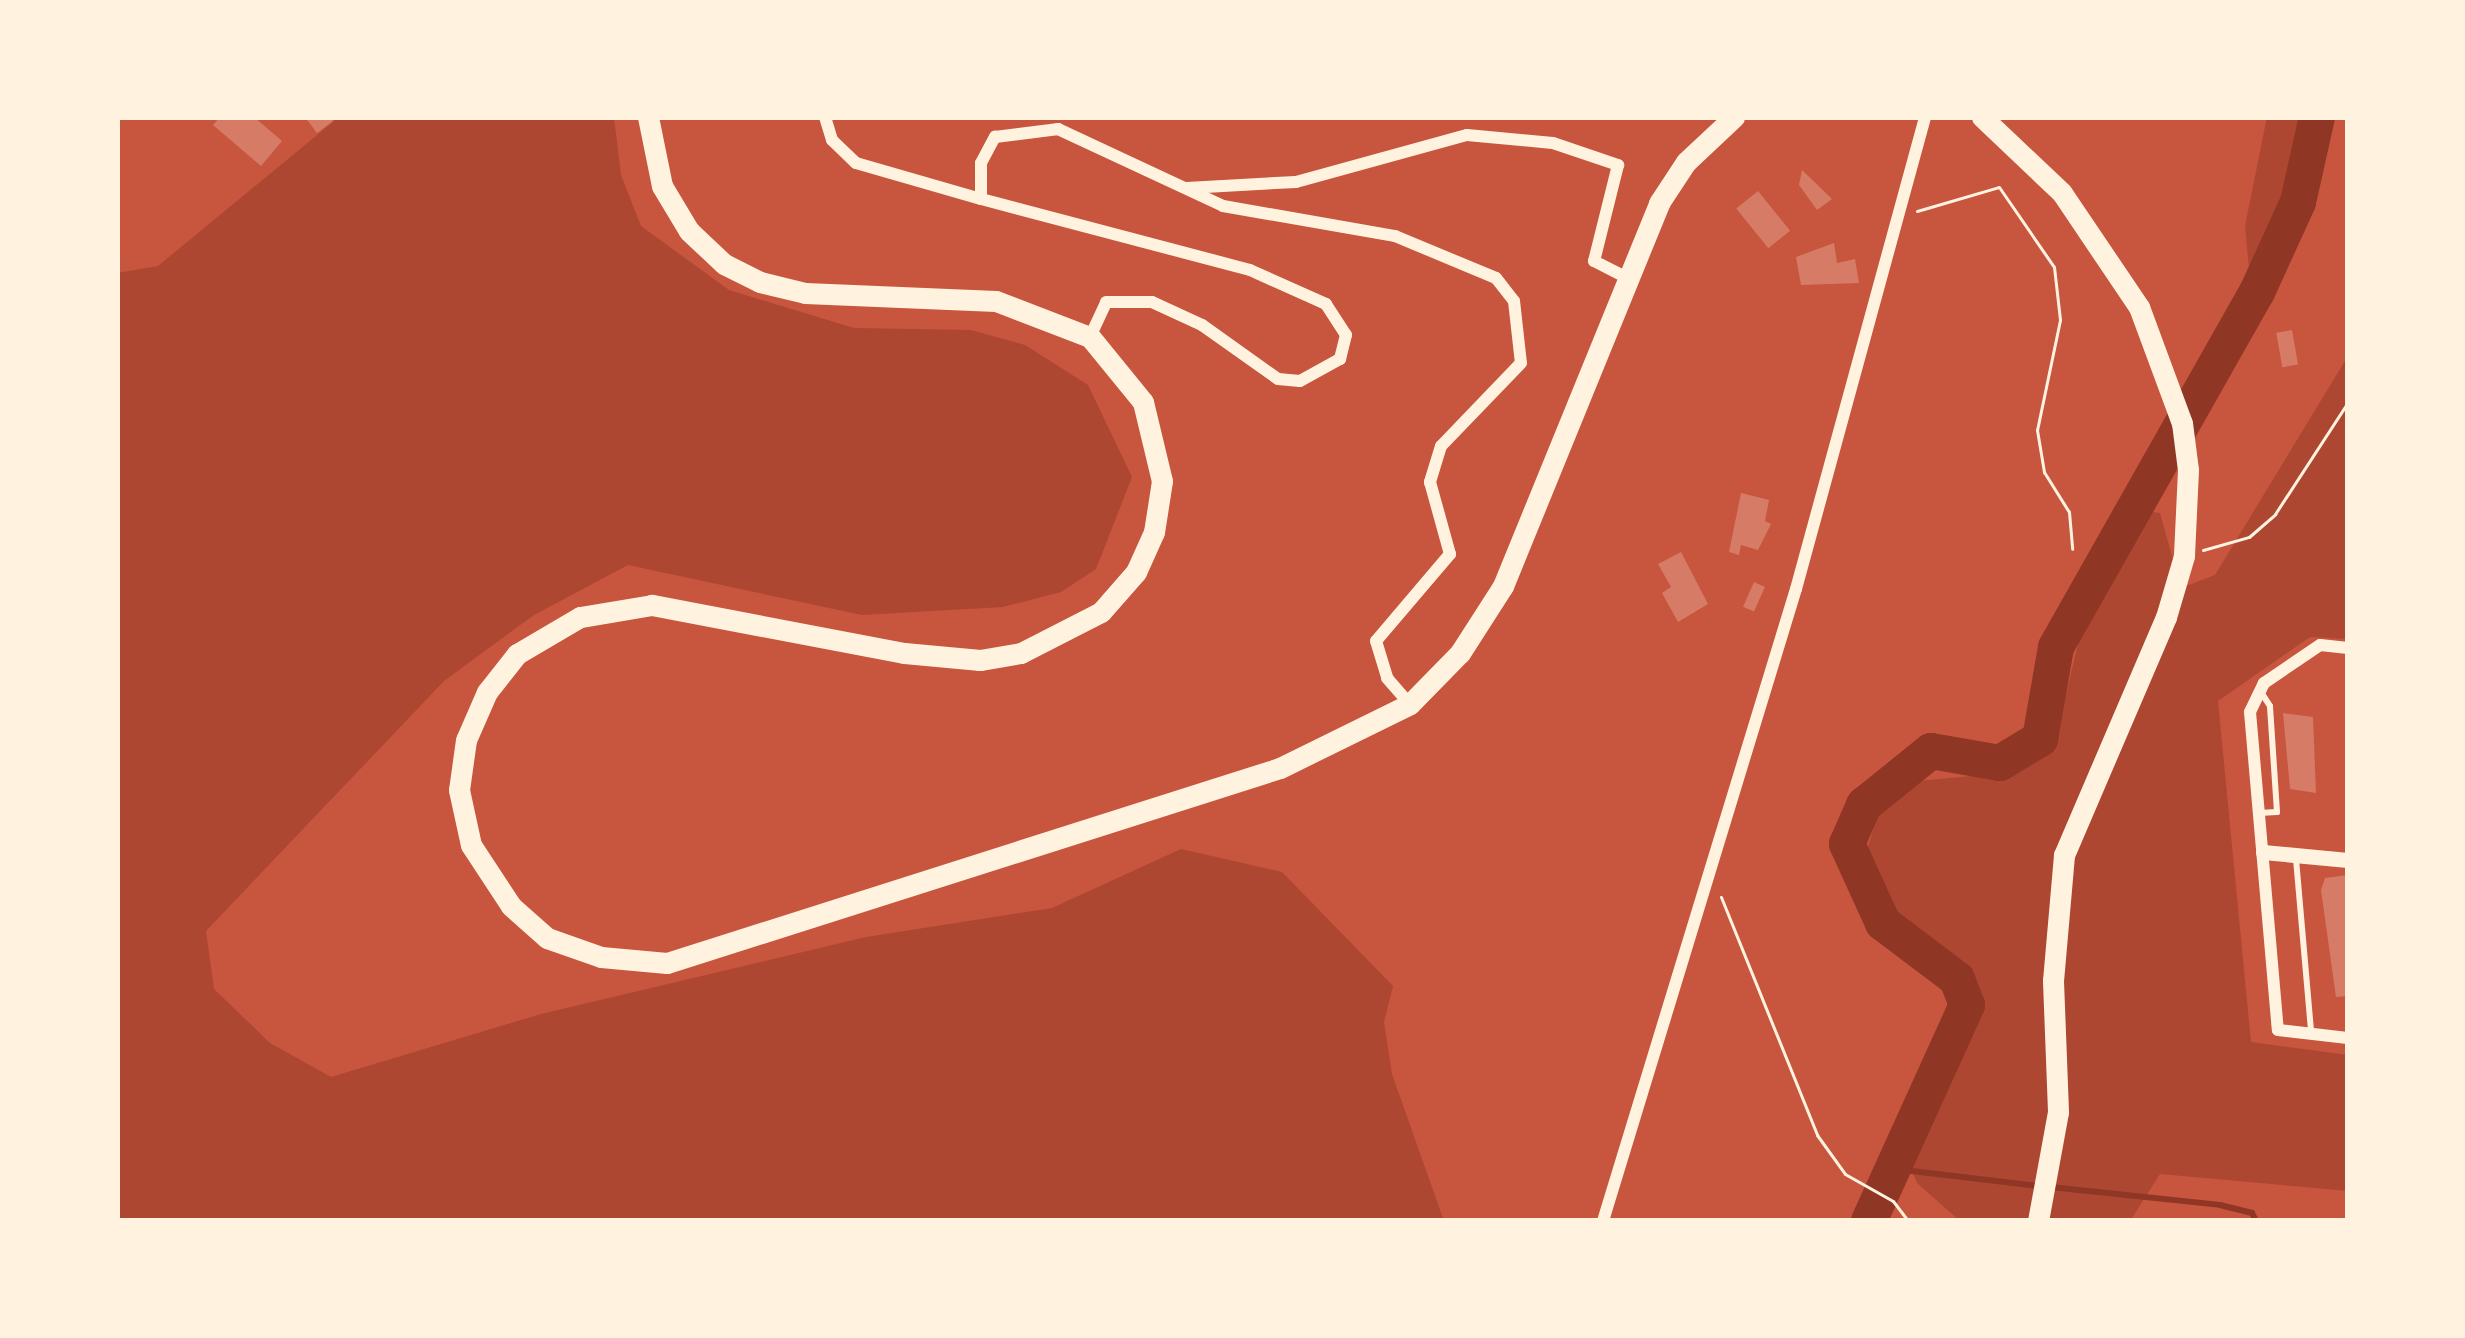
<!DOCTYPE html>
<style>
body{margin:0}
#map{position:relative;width:2465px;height:1338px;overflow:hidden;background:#c8553d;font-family:Mulish,sans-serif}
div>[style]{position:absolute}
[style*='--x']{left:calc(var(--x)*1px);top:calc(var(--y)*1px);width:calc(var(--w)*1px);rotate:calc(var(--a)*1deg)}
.green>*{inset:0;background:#ae4732}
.stream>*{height:6px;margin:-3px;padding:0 3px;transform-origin:3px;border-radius:3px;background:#8f3625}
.river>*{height:36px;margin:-18px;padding:0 18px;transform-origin:18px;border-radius:18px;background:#8f3625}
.building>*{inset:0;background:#d67c66;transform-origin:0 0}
.path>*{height:3px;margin:-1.5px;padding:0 1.5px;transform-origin:1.5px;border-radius:1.5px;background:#fff3e0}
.service>*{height:6px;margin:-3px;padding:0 3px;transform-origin:3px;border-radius:3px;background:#fff3e0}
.minor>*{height:12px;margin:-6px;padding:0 6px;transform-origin:6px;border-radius:6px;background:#fff3e0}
.tertiary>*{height:15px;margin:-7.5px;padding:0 7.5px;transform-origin:7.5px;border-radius:7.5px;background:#fff3e0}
.primary>*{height:21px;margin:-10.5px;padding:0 10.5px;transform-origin:10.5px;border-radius:10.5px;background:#fff3e0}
span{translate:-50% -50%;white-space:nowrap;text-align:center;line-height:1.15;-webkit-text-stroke:9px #fff3e0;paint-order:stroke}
.frame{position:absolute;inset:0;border:120px solid #fff3e0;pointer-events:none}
</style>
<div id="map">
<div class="green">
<i style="clip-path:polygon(339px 117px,614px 117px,621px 175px,641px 226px,729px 290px,854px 328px,971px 330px,1025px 345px,1088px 385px,1132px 477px,1096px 569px,1061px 592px,1003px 607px,862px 615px,628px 565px,534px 615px,444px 681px,206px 931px,214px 989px,270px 1043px,331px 1077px,541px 1014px,866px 937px,1052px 908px,1181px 849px,1282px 872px,1393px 986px,1384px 1022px,1392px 1074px,1444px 1221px,117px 1221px,117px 273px,158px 266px)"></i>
<i style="clip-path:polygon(2267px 117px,2304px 117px,2293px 174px,2249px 269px,2245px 226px)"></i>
<i style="clip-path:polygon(2348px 356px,2348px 639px,2310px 637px,2218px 701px,2251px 1042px,2348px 1055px,2348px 1191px,2160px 1174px,2130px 1221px,1960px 1221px,1917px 1183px,1909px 1163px,1964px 1045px,1965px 988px,1949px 957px,1906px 933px,1876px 891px,1868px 846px,1879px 812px,1917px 781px,1983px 775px,2031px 759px,2061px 715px,2107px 522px,2123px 508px,2160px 513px,2181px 588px,2215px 575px)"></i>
</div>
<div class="stream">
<i style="--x:1895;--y:1169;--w:143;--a:6.8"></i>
<i style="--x:2050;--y:1187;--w:171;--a:6"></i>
<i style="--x:2220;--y:1205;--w:33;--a:14"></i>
<i style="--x:2252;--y:1213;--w:9;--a:63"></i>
</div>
<div class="river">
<i style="--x:1869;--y:1221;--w:237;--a:-65.6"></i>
<i style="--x:1967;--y:1005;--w:28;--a:-111"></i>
<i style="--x:1957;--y:979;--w:93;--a:-142.9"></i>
<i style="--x:1883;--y:923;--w:87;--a:-114.5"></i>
<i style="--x:1847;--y:844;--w:43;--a:-66.4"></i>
<i style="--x:1864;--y:805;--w:86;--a:-38.9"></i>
<i style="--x:1931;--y:751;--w:70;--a:9.9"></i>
<i style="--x:2000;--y:763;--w:47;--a:-31"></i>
<i style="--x:2040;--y:739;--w:93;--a:-80.1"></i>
<i style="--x:2056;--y:647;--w:408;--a:-60.5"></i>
<i style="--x:2257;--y:292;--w:99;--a:-65.5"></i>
<i style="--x:2298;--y:202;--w:87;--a:-77.4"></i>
</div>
<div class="building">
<i style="clip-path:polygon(220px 117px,254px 117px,282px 141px,261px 166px,213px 125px)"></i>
<i style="clip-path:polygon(305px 117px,330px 117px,333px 121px,317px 133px)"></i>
<i style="clip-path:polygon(1802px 170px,1832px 199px,1817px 210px,1799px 185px)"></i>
<i style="left:1758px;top:191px;width:51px;height:28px;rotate:51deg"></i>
<i style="clip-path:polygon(1834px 243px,1837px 263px,1855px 259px,1859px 283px,1801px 285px,1796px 257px)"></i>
<i style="left:2292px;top:330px;width:35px;height:16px;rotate:80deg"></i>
<i style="clip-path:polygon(1741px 493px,1769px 500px,1765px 521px,1771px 524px,1758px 550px,1741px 545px,1739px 555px,1729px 552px)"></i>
<i style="clip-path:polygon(1681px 552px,1708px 604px,1678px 622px,1662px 593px,1671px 587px,1658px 564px)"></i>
<i style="left:1754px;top:582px;width:12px;height:27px;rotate:24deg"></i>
<i style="clip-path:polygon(2283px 713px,2313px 717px,2316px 793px,2290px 789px)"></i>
<i style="clip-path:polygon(2348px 875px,2348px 996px,2336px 997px,2321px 890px,2325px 878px)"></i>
</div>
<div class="path">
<i style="--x:1917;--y:211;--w:85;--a:-16.3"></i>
<i style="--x:1999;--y:187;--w:97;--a:55.5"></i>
<i style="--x:2054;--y:267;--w:53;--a:83.5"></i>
<i style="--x:2060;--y:320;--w:112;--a:101.8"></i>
<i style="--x:2037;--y:430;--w:43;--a:80.5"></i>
<i style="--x:2044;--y:472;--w:47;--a:58"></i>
<i style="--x:2069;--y:512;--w:37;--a:85"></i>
<i style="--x:2203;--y:550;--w:48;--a:-15.8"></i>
<i style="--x:2249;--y:537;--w:35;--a:-41"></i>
<i style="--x:2275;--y:514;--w:134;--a:-56.9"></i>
<i style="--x:1721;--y:897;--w:257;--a:68"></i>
<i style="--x:1817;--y:1135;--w:48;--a:54.3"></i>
<i style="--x:1845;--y:1174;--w:55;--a:29.4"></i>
<i style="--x:1893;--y:1201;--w:25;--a:53"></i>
</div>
<div class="service">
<i style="--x:2259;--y:813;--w:18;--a:-3"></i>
<i style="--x:2277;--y:812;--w:106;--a:-93.8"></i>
<i style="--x:2270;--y:706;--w:17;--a:-123"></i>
<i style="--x:2296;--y:859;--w:173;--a:85"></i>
</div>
<div class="minor">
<i style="--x:825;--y:117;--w:24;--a:73"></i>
<i style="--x:832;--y:140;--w:33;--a:44"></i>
<i style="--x:856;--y:163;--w:130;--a:16.1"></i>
<i style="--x:1187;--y:188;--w:109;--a:-3.2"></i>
<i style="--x:1296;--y:182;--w:177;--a:-15.4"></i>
<i style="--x:1467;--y:135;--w:86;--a:5.3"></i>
<i style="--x:1553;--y:143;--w:69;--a:18.7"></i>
<i style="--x:1618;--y:165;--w:99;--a:104"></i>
<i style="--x:1594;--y:261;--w:35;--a:27"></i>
<i style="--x:1090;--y:337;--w:38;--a:-65"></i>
<i style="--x:1106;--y:302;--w:46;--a:0"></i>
<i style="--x:1152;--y:302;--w:55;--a:24.7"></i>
<i style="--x:1202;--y:325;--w:93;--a:35.4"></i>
<i style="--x:1278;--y:379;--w:22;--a:5"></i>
<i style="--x:1300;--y:381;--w:46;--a:-28.8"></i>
<i style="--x:1340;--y:359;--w:25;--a:-76"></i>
<i style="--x:1346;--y:335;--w:37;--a:-123"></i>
<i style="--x:1326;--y:304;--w:83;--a:-155.9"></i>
<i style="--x:1250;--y:270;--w:278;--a:-165.2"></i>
<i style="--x:981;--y:199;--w:36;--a:-90"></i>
<i style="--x:981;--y:163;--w:30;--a:-62"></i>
<i style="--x:995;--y:137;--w:64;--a:-7.2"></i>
<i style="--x:1058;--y:129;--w:182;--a:25"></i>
<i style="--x:1223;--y:206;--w:175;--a:9.9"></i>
<i style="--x:1395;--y:236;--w:109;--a:22.6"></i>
<i style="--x:1496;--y:278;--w:29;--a:52"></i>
<i style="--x:1514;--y:301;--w:62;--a:83.6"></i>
<i style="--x:1521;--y:363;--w:115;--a:133.9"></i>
<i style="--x:1441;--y:446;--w:38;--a:107"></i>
<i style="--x:1430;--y:482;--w:75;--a:74.5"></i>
<i style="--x:1450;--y:554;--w:114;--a:130.4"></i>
<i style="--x:1376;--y:641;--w:39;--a:73"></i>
<i style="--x:1387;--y:678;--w:35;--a:49"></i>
<i style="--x:2348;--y:648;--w:28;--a:-174"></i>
<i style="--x:2320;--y:645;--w:68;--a:145.8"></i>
<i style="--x:2264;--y:683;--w:32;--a:116"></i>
<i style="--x:2250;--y:712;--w:319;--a:85"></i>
<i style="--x:2278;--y:1030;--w:70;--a:6.5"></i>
<i style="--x:1603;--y:1221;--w:661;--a:-73.02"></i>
<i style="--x:1796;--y:589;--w:489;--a:-74.7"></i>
</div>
<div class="tertiary">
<i style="--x:2263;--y:852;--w:85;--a:5.4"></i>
</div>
<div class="primary">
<i style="--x:648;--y:117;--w:70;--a:78.5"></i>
<i style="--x:662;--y:186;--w:52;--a:59"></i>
<i style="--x:689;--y:231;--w:48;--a:43.3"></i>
<i style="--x:724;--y:264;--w:40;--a:26.6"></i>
<i style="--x:760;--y:282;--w:46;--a:13.7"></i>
<i style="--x:805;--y:293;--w:191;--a:2.4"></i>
<i style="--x:996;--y:301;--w:101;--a:21"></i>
<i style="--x:1090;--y:337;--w:84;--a:50.8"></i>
<i style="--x:1143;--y:402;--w:81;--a:76.5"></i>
<i style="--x:1162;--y:481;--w:52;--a:98.9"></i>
<i style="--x:1154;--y:532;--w:44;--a:114.2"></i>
<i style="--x:1136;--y:572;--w:53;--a:131.2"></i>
<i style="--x:1101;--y:612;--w:90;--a:152.9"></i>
<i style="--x:1021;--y:653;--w:42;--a:170.3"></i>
<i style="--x:980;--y:660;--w:76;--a:-174.7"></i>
<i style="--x:904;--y:653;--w:257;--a:-169.2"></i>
<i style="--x:652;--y:605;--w:73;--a:170.5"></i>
<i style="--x:580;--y:617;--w:73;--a:149.6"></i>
<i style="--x:517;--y:654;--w:48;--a:128.3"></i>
<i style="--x:487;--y:692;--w:52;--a:113.6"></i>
<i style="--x:466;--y:740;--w:50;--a:98"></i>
<i style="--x:459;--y:790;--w:56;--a:77.7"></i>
<i style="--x:471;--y:845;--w:73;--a:56.7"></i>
<i style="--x:511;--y:906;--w:48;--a:41.6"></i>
<i style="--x:547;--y:938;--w:57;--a:19.4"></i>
<i style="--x:601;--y:957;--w:66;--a:5.2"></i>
<i style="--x:667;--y:963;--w:643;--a:-17.65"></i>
<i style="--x:1280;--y:768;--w:145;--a:-26.2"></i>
<i style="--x:1410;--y:704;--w:71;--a:-45.6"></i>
<i style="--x:1460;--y:653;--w:80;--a:-57.3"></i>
<i style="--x:1503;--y:586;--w:414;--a:-67.8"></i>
<i style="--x:1659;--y:203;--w:49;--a:-56.6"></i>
<i style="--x:1686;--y:162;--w:66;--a:-43.2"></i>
<i style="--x:1982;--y:117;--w:110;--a:43.5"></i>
<i style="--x:2062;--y:193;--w:138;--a:56"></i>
<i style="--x:2139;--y:307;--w:124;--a:69.7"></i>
<i style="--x:2182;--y:423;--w:47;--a:82.7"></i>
<i style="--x:2188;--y:470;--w:86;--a:92.7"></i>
<i style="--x:2184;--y:556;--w:64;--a:106.4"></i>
<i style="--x:2166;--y:617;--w:259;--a:113.2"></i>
<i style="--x:2064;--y:855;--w:126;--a:95"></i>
<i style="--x:2053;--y:981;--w:131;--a:87.8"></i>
<i style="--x:2058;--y:1112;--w:111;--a:100.4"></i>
</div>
<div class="frame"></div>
</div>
